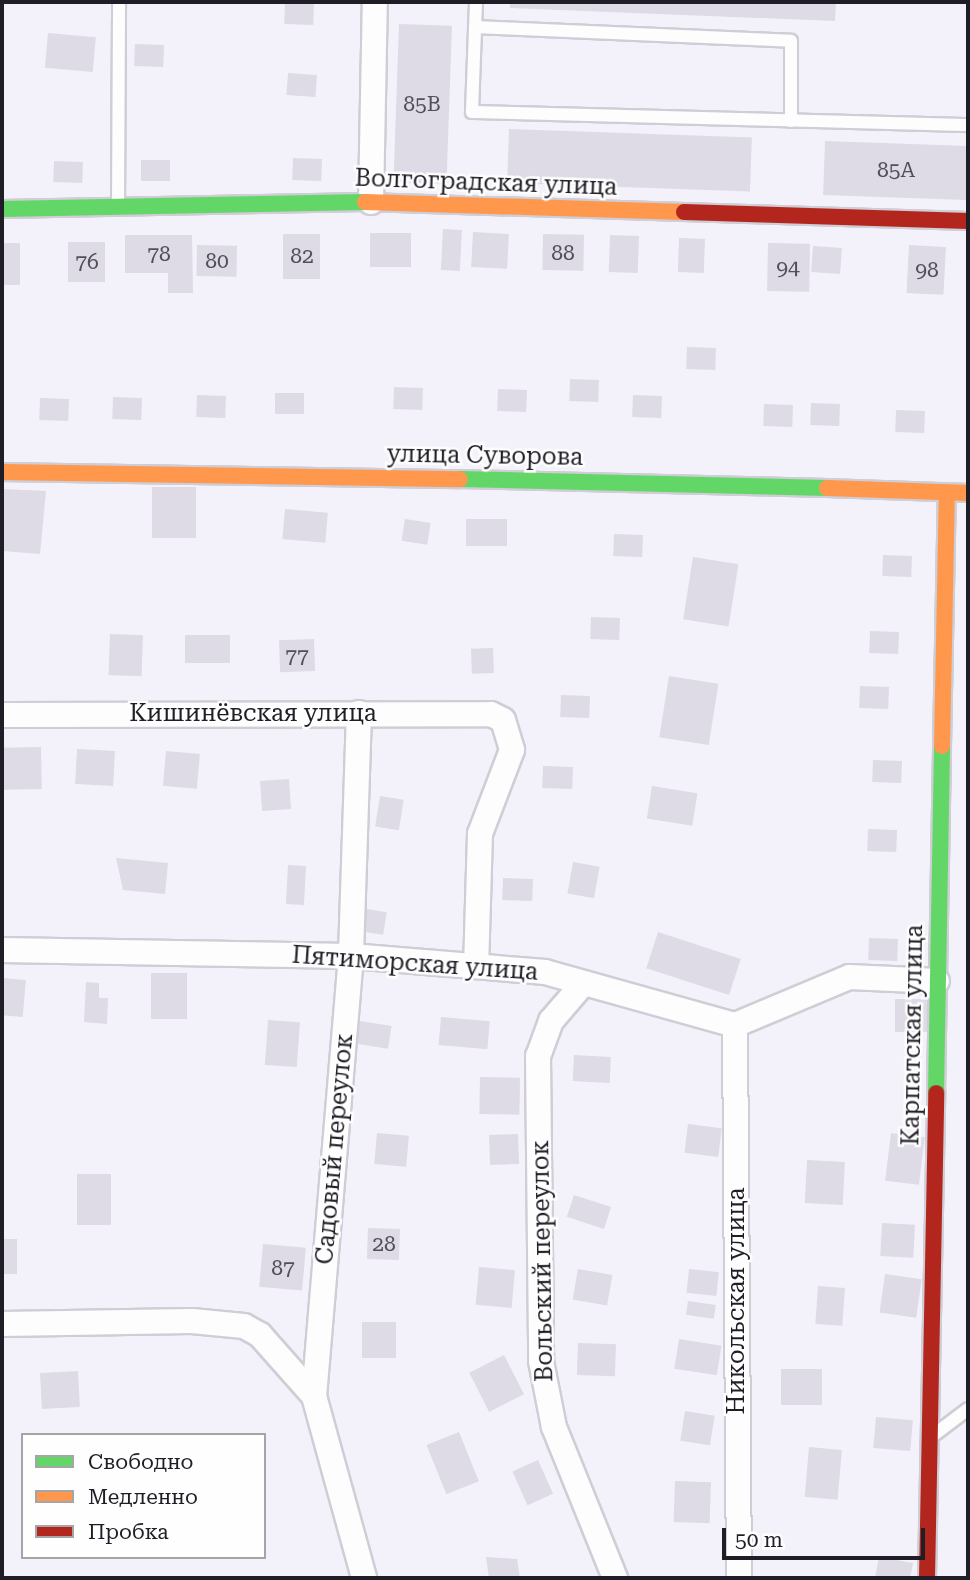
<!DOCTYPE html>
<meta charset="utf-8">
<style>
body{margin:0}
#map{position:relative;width:970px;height:1580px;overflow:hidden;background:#f3f2fa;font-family:"Roboto Serif",serif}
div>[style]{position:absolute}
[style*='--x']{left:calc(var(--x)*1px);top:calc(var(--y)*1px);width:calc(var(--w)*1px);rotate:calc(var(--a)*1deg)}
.building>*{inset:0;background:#dedae6;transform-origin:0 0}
.roads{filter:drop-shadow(2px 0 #cfcdd5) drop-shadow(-2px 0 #cfcdd5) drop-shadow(0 2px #cfcdd5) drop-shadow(0 -2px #cfcdd5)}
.lane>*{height:12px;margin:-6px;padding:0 6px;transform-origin:6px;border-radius:6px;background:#fdfdfe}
.street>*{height:24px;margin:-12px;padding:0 12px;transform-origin:12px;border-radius:12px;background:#fdfdfe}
.fast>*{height:16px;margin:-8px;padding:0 8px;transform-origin:8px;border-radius:8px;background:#63d668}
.slow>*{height:16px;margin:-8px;padding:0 8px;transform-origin:8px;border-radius:8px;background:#ff974d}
.jam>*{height:16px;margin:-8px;padding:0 8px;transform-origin:8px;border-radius:8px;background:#b3261e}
span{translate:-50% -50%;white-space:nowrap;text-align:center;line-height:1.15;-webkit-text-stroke:5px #fefefe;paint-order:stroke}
.number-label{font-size:21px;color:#524f58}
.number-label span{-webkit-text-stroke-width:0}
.street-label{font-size:24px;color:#1f1d25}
.frame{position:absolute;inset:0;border:4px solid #1f1d25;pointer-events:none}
.legend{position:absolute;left:21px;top:1433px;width:245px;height:126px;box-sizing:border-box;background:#fefefe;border:2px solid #a5a4a7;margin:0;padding:9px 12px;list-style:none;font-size:21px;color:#1f1d25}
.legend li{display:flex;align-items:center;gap:14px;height:35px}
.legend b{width:35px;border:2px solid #a5a4a7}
.scale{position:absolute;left:722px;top:1528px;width:203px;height:32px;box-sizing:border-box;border:4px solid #1f1d25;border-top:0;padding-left:9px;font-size:21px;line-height:24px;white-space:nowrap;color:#1f1d25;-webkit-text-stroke:5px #fefefe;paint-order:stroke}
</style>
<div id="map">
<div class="building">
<i style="left:285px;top:2px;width:29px;height:22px;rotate:2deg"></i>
<i style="clip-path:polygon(510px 2px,836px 2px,835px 21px,510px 8px)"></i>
<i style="left:399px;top:24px;width:53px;height:158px;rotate:2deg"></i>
<i style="left:48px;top:33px;width:48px;height:35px;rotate:5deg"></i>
<i style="left:135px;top:44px;width:29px;height:22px;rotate:2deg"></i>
<i style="left:288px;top:73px;width:29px;height:22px;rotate:4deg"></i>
<i style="left:509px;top:129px;width:243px;height:54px;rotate:2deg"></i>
<i style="left:825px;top:141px;width:143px;height:54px;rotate:2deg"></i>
<i style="left:293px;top:158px;width:29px;height:22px;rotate:2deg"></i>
<i style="left:141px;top:160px;width:29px;height:21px"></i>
<i style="left:54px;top:161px;width:29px;height:21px;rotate:2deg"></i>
<i style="left:443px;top:229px;width:19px;height:41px;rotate:3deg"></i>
<i style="left:473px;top:232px;width:36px;height:35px;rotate:3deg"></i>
<i style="left:370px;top:233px;width:41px;height:34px"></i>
<i style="left:283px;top:234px;width:37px;height:45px"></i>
<i style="left:543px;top:234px;width:41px;height:36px;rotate:1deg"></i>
<i style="clip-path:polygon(125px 235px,192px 235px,193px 293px,168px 293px,168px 273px,125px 273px)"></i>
<i style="left:610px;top:235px;width:29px;height:37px;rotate:2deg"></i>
<i style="left:679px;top:238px;width:26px;height:34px;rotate:2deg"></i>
<i style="left:68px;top:242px;width:37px;height:40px"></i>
<i style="left:2px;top:243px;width:18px;height:42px"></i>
<i style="left:768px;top:243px;width:42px;height:48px;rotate:1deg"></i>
<i style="left:197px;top:245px;width:40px;height:31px;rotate:1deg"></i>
<i style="left:909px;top:245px;width:37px;height:48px;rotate:3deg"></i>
<i style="left:813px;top:246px;width:29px;height:26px;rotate:4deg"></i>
<i style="left:687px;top:347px;width:29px;height:22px;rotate:2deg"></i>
<i style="left:570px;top:379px;width:29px;height:22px;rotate:2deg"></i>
<i style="left:394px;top:387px;width:29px;height:22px;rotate:2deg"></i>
<i style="left:498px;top:389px;width:29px;height:22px;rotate:2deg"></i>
<i style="left:275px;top:393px;width:29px;height:21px"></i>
<i style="left:197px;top:395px;width:29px;height:22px;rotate:2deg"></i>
<i style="left:633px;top:395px;width:29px;height:22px;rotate:2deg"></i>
<i style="left:113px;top:397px;width:29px;height:22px;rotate:2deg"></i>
<i style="left:40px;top:398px;width:29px;height:22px;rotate:2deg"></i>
<i style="left:811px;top:403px;width:29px;height:22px;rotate:2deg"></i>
<i style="left:764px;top:404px;width:29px;height:22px;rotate:2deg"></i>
<i style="left:896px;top:410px;width:29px;height:22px;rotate:2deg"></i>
<i style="left:152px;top:487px;width:44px;height:51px"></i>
<i style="clip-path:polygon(2px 489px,46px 491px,40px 554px,2px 551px)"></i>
<i style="left:285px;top:509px;width:43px;height:30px;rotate:5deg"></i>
<i style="left:405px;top:519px;width:26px;height:22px;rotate:9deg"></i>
<i style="left:466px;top:519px;width:41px;height:27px"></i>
<i style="left:614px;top:534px;width:29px;height:22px;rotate:2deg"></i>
<i style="left:883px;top:555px;width:29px;height:21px;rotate:2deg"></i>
<i style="left:693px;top:557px;width:46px;height:63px;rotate:9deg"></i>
<i style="left:591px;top:617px;width:29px;height:22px;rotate:2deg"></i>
<i style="left:870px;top:631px;width:29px;height:22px;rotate:2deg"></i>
<i style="left:110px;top:634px;width:33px;height:41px;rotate:2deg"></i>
<i style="left:185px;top:635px;width:45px;height:28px"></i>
<i style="left:314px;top:639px;width:32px;height:35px;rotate:88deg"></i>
<i style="left:493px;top:648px;width:25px;height:22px;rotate:88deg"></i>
<i style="left:669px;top:676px;width:50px;height:62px;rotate:9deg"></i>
<i style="left:860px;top:686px;width:29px;height:22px;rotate:2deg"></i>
<i style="left:561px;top:695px;width:29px;height:22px;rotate:2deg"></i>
<i style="left:41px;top:747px;width:42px;height:39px;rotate:89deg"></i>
<i style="left:77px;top:749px;width:38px;height:35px;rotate:3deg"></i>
<i style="left:166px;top:751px;width:34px;height:35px;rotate:5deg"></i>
<i style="left:873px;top:760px;width:29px;height:22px;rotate:2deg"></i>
<i style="left:543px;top:766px;width:30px;height:22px;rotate:2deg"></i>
<i style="left:289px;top:779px;width:30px;height:29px;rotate:86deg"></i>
<i style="left:652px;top:786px;width:46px;height:33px;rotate:9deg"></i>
<i style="left:380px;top:796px;width:24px;height:31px;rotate:9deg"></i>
<i style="left:868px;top:829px;width:29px;height:22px;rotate:2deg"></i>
<i style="clip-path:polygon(116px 858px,168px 863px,165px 894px,123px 890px)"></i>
<i style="left:573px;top:862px;width:27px;height:32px;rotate:10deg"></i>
<i style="left:288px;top:865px;width:18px;height:39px;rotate:3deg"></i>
<i style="left:503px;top:878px;width:30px;height:22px;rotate:2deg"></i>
<i style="left:367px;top:909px;width:20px;height:23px;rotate:9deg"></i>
<i style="left:658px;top:932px;width:87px;height:38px;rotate:18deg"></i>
<i style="left:869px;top:938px;width:29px;height:22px;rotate:2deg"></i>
<i style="left:151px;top:973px;width:36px;height:46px"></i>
<i style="left:2px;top:978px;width:24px;height:37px;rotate:5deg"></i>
<i style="clip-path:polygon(86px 982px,99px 983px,99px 998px,108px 998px,107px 1024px,84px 1022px)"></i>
<i style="left:929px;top:999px;width:33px;height:34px;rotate:90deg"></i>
<i style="left:441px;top:1017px;width:49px;height:28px;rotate:5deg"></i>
<i style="left:268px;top:1020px;width:32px;height:45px;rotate:4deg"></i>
<i style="left:360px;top:1021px;width:32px;height:23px;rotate:9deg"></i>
<i style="left:574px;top:1055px;width:37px;height:26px;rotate:3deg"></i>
<i style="left:480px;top:1077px;width:40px;height:37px;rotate:1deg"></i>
<i style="left:688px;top:1124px;width:34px;height:29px;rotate:7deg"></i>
<i style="left:377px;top:1133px;width:32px;height:31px;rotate:5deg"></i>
<i style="left:891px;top:1133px;width:34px;height:48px;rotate:7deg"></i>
<i style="left:518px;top:1134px;width:30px;height:29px;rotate:88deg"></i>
<i style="left:807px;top:1160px;width:38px;height:43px;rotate:3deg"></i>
<i style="left:77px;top:1174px;width:34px;height:51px"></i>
<i style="left:574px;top:1195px;width:39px;height:23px;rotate:18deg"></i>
<i style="left:882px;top:1223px;width:33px;height:33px;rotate:3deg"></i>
<i style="left:368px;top:1228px;width:32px;height:31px;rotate:2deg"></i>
<i style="left:2px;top:1239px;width:15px;height:35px"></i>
<i style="left:263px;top:1244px;width:43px;height:43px;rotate:5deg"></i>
<i style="left:479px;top:1267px;width:36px;height:38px;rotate:5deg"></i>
<i style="left:578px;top:1269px;width:35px;height:31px;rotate:10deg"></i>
<i style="left:689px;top:1269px;width:30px;height:24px;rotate:6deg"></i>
<i style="left:885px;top:1274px;width:37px;height:39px;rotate:8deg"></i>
<i style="left:818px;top:1286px;width:27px;height:38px;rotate:4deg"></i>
<i style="left:688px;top:1301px;width:28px;height:14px;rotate:8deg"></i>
<i style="left:362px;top:1322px;width:34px;height:36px"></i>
<i style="left:679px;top:1339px;width:43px;height:30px;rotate:9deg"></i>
<i style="left:578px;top:1343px;width:38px;height:32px;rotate:2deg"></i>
<i style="left:504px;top:1355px;width:44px;height:39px;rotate:63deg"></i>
<i style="left:822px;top:1369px;width:36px;height:41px;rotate:90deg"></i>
<i style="left:78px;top:1371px;width:36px;height:38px;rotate:87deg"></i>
<i style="left:685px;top:1411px;width:30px;height:30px;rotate:9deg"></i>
<i style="left:876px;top:1417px;width:37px;height:31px;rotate:5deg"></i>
<i style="left:459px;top:1432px;width:53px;height:35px;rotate:68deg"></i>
<i style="left:809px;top:1447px;width:33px;height:50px;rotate:5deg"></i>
<i style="left:538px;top:1460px;width:37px;height:28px;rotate:66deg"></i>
<i style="left:675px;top:1481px;width:36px;height:41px;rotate:2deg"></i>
<i style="clip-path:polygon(486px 1557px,517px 1559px,520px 1578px,489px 1578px)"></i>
<i style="clip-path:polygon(879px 1557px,913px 1563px,910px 1578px,875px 1578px)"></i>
</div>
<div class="roads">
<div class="lane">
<i style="--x:476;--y:2;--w:110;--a:92.1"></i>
<i style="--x:472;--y:112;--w:496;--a:1.5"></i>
<i style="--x:475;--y:27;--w:316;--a:2.5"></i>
<i style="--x:791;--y:41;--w:80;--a:90"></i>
<i style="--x:118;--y:205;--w:203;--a:-89.7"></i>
<i style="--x:935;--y:1434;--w:41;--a:-37.1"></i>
</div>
<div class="street">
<i style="--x:371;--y:202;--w:200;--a:-88.9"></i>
<i style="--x:359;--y:713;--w:243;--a:91.9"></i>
<i style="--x:351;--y:956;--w:442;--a:94.8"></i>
<i style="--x:314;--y:1396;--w:189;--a:74.6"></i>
<i style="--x:2;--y:715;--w:489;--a:-0.1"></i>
<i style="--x:491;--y:714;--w:13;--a:27"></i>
<i style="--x:503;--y:720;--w:31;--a:73"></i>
<i style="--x:512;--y:750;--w:90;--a:110.9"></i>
<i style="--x:480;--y:834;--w:132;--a:91.7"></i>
<i style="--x:2;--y:950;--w:349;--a:1"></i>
<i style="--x:351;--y:956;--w:195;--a:4.7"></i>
<i style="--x:545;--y:972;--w:197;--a:15.6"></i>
<i style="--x:735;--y:1025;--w:124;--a:-22.8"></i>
<i style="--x:849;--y:977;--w:88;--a:2.6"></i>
<i style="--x:581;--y:986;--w:46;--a:130.6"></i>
<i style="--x:551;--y:1021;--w:37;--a:110"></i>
<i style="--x:538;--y:1056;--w:305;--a:89.4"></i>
<i style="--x:541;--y:1361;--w:67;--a:78.9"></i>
<i style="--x:554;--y:1427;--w:163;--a:68"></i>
<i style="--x:735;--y:1025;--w:553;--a:89.59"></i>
<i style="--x:2;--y:1324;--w:190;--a:-0.9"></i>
<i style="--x:192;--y:1321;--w:52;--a:5.5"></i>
<i style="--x:244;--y:1326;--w:18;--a:29"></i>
<i style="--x:260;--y:1335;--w:81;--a:48.5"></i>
</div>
<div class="fast">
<i style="--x:2;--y:209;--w:363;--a:-1.1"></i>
<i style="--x:460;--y:479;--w:367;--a:1.4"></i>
<i style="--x:936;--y:1093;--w:347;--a:-89"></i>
</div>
<div class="slow">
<i style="--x:365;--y:202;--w:319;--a:1.8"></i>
<i style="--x:2;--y:472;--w:458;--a:0.9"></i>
<i style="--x:827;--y:488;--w:141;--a:2"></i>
<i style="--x:942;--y:746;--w:253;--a:-88.9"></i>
</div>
<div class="jam">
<i style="--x:684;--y:212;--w:284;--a:1.8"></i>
<i style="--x:927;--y:1578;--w:485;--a:-88.9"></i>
</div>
</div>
<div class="number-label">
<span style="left:422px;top:104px">85В</span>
<span style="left:896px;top:170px">85А</span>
<span style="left:563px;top:253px">88</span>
<span style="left:159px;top:254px">78</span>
<span style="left:302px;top:256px">82</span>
<span style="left:217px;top:261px">80</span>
<span style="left:87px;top:262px">76</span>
<span style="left:788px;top:268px">94</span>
<span style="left:927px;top:270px">98</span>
<span style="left:297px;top:656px">77</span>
<span style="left:384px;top:1244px">28</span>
<span style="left:283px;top:1268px">87</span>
</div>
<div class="street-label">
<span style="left:486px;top:183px;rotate:2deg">Волгоградская улица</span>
<span style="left:485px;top:456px;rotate:1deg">улица Суворова</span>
<span style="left:253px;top:714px">Кишинёвская улица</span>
<span style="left:415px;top:964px;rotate:4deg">Пятиморская улица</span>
<span style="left:913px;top:1035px;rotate:-89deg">Карпатская улица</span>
<span style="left:335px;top:1149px;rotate:-85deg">Садовый переулок</span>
<span style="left:543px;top:1261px;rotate:-91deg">Вольский переулок</span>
<span style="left:737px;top:1301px;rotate:-90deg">Никольская улица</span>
</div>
<div class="frame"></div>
<ul class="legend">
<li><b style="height:9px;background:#63d668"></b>Свободно</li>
<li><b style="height:9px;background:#ff974d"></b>Медленно</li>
<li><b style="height:9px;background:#b3261e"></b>Пробка</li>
</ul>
<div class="scale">50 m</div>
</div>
